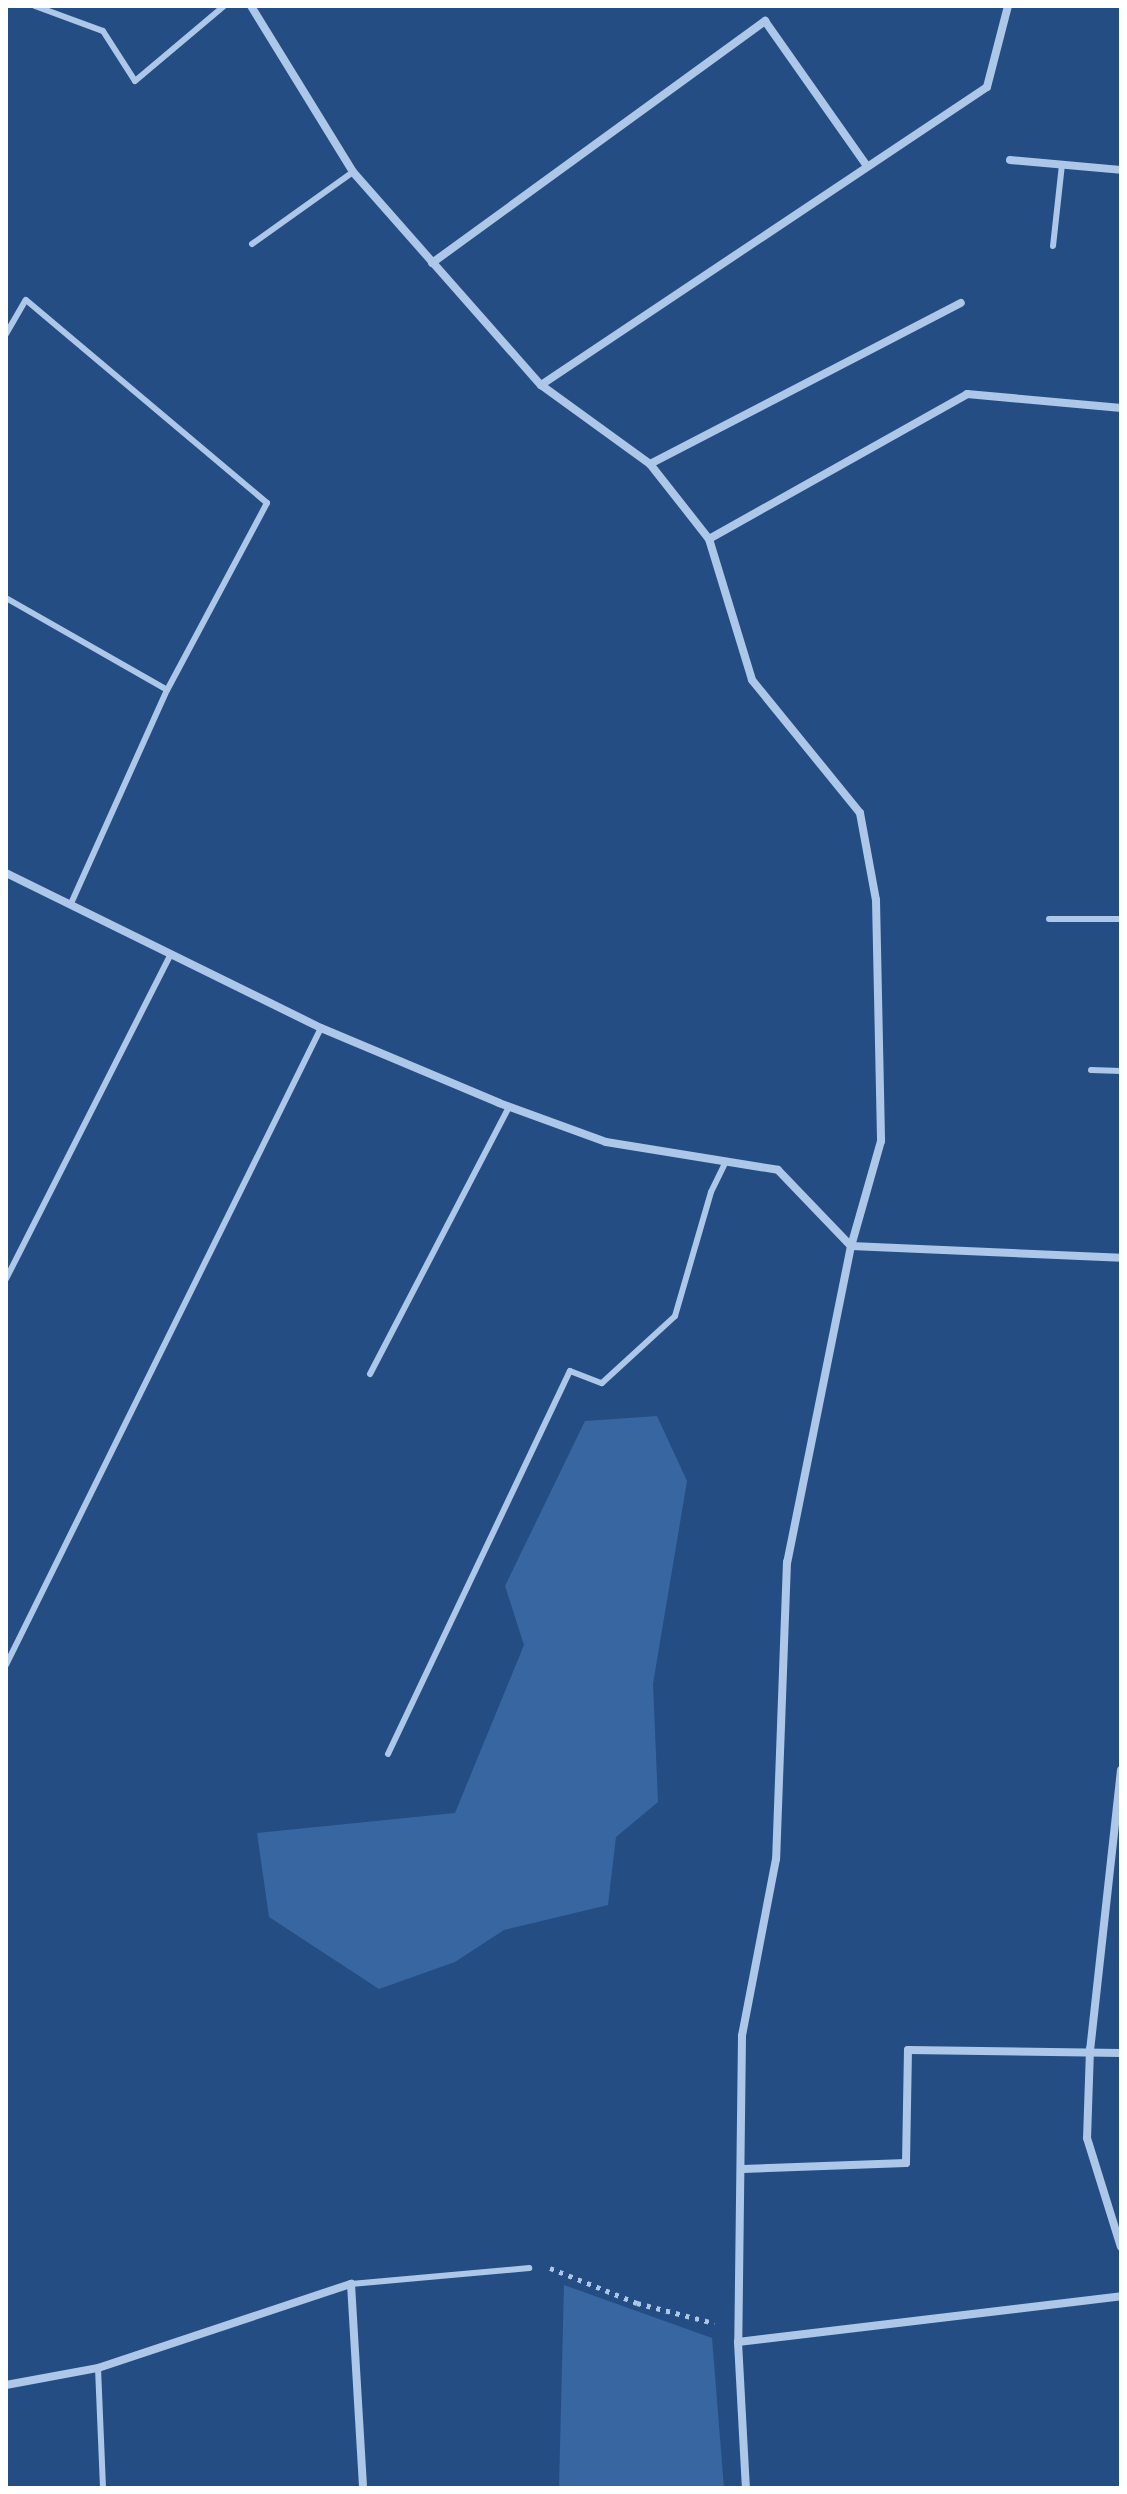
<!DOCTYPE html>
<style>
body{margin:0}
#map{position:relative;width:1127px;height:2494px;overflow:hidden;background:#244d83;font-family:Raleway,sans-serif}
div>[style]{position:absolute}
[style*='--x']{left:calc(var(--x)*1px);top:calc(var(--y)*1px);width:calc(var(--w)*1px);rotate:calc(var(--a)*1deg)}
.green>*{inset:0;background:#3866a0}
.path>*{height:5px;margin-top:-2.5px;transform-origin:0;background:repeating-linear-gradient(90deg,#acc7e8 0 4px,transparent 0 10px)}
.service>*{height:6px;margin:-3px;padding:0 3px;transform-origin:3px;border-radius:3px;background:#acc7e8}
.minor>*{height:8px;margin:-4px;padding:0 4px;transform-origin:4px;border-radius:4px;background:#acc7e8}
span{translate:-50% -50%;white-space:nowrap;text-align:center;line-height:1.15;-webkit-text-stroke:6px #244d83;paint-order:stroke}
.frame{position:absolute;inset:0;border:8px solid #fff;pointer-events:none}
</style>
<div id="map">
<div class="green">
<i style="clip-path:polygon(657px 1416px,687px 1481px,653px 1684px,658px 1802px,616px 1837px,608px 1905px,504px 1930px,455px 1962px,379px 1989px,269px 1917px,257px 1833px,455px 1813px,524px 1645px,505px 1586px,585px 1421px)"></i>
<i style="clip-path:polygon(564px 2285px,712px 2338px,724px 2488px,559px 2488px)"></i>
</div>
<div class="path">
<i style="--x:550;--y:2268;--w:94;--a:21.9"></i>
<i style="--x:637;--y:2303;--w:80;--a:14.6"></i>
</div>
<div class="service">
<i style="--x:35;--y:6;--w:72;--a:20.2"></i>
<i style="--x:103;--y:31;--w:59;--a:57.4"></i>
<i style="--x:135;--y:81;--w:116;--a:-40.1"></i>
<i style="--x:252;--y:244;--w:124;--a:-35.5"></i>
<i style="--x:1053;--y:246;--w:81;--a:-83.7"></i>
<i style="--x:6;--y:334;--w:39;--a:-60"></i>
<i style="--x:26;--y:300;--w:315;--a:40.1"></i>
<i style="--x:267;--y:503;--w:212;--a:118.1"></i>
<i style="--x:167;--y:690;--w:235;--a:114.2"></i>
<i style="--x:6;--y:598;--w:185;--a:29.7"></i>
<i style="--x:1049;--y:919;--w:72;--a:0"></i>
<i style="--x:1091;--y:1070;--w:30;--a:2"></i>
<i style="--x:6;--y:1279;--w:364;--a:-63.1"></i>
<i style="--x:370;--y:1374;--w:301;--a:-62.5"></i>
<i style="--x:6;--y:1665;--w:711;--a:-63.69"></i>
<i style="--x:388;--y:1754;--w:424;--a:-64.6"></i>
<i style="--x:570;--y:1371;--w:34;--a:21"></i>
<i style="--x:602;--y:1383;--w:99;--a:-42.5"></i>
<i style="--x:675;--y:1316;--w:129;--a:-73.8"></i>
<i style="--x:711;--y:1192;--w:34;--a:-64"></i>
<i style="--x:351;--y:2284;--w:179;--a:-5.1"></i>
<i style="--x:98;--y:2368;--w:120;--a:87.6"></i>
</div>
<div class="minor">
<i style="--x:251;--y:6;--w:195;--a:58.4"></i>
<i style="--x:353;--y:172;--w:284;--a:48.6"></i>
<i style="--x:541;--y:385;--w:135;--a:35.9"></i>
<i style="--x:650;--y:464;--w:95;--a:51.8"></i>
<i style="--x:709;--y:539;--w:147;--a:73"></i>
<i style="--x:752;--y:680;--w:171;--a:50.9"></i>
<i style="--x:860;--y:813;--w:88;--a:79.6"></i>
<i style="--x:876;--y:900;--w:241;--a:88.8"></i>
<i style="--x:881;--y:1141;--w:109;--a:105.9"></i>
<i style="--x:851;--y:1246;--w:322;--a:101.4"></i>
<i style="--x:787;--y:1562;--w:297;--a:92.1"></i>
<i style="--x:776;--y:1859;--w:180;--a:100.9"></i>
<i style="--x:742;--y:2036;--w:306;--a:90.7"></i>
<i style="--x:738;--y:2342;--w:146;--a:86.9"></i>
<i style="--x:1010;--y:160;--w:111;--a:5.1"></i>
<i style="--x:432;--y:263;--w:412;--a:-36"></i>
<i style="--x:765;--y:21;--w:177;--a:54.9"></i>
<i style="--x:541;--y:385;--w:536;--a:-33.75"></i>
<i style="--x:987;--y:87;--w:84;--a:-75.5"></i>
<i style="--x:650;--y:464;--w:350;--a:-27.4"></i>
<i style="--x:709;--y:539;--w:296;--a:-29.3"></i>
<i style="--x:967;--y:394;--w:155;--a:5.2"></i>
<i style="--x:6;--y:873;--w:351;--a:26.2"></i>
<i style="--x:321;--y:1028;--w:193;--a:22.8"></i>
<i style="--x:499;--y:1103;--w:114;--a:20"></i>
<i style="--x:606;--y:1142;--w:174;--a:9.2"></i>
<i style="--x:778;--y:1170;--w:105;--a:46.2"></i>
<i style="--x:851;--y:1246;--w:270;--a:2.5"></i>
<i style="--x:1121;--y:1770;--w:281;--a:96.3"></i>
<i style="--x:1090;--y:2049;--w:89;--a:91.9"></i>
<i style="--x:1087;--y:2138;--w:114;--a:72.7"></i>
<i style="--x:743;--y:2169;--w:163;--a:-2.1"></i>
<i style="--x:906;--y:2163;--w:113;--a:-89"></i>
<i style="--x:908;--y:2050;--w:213;--a:0.8"></i>
<i style="--x:738;--y:2342;--w:386;--a:-6.8"></i>
<i style="--x:6;--y:2385;--w:94;--a:-10.5"></i>
<i style="--x:98;--y:2368;--w:267;--a:-18.4"></i>
<i style="--x:351;--y:2284;--w:204;--a:86.6"></i>
</div>
<div class="frame"></div>
</div>
